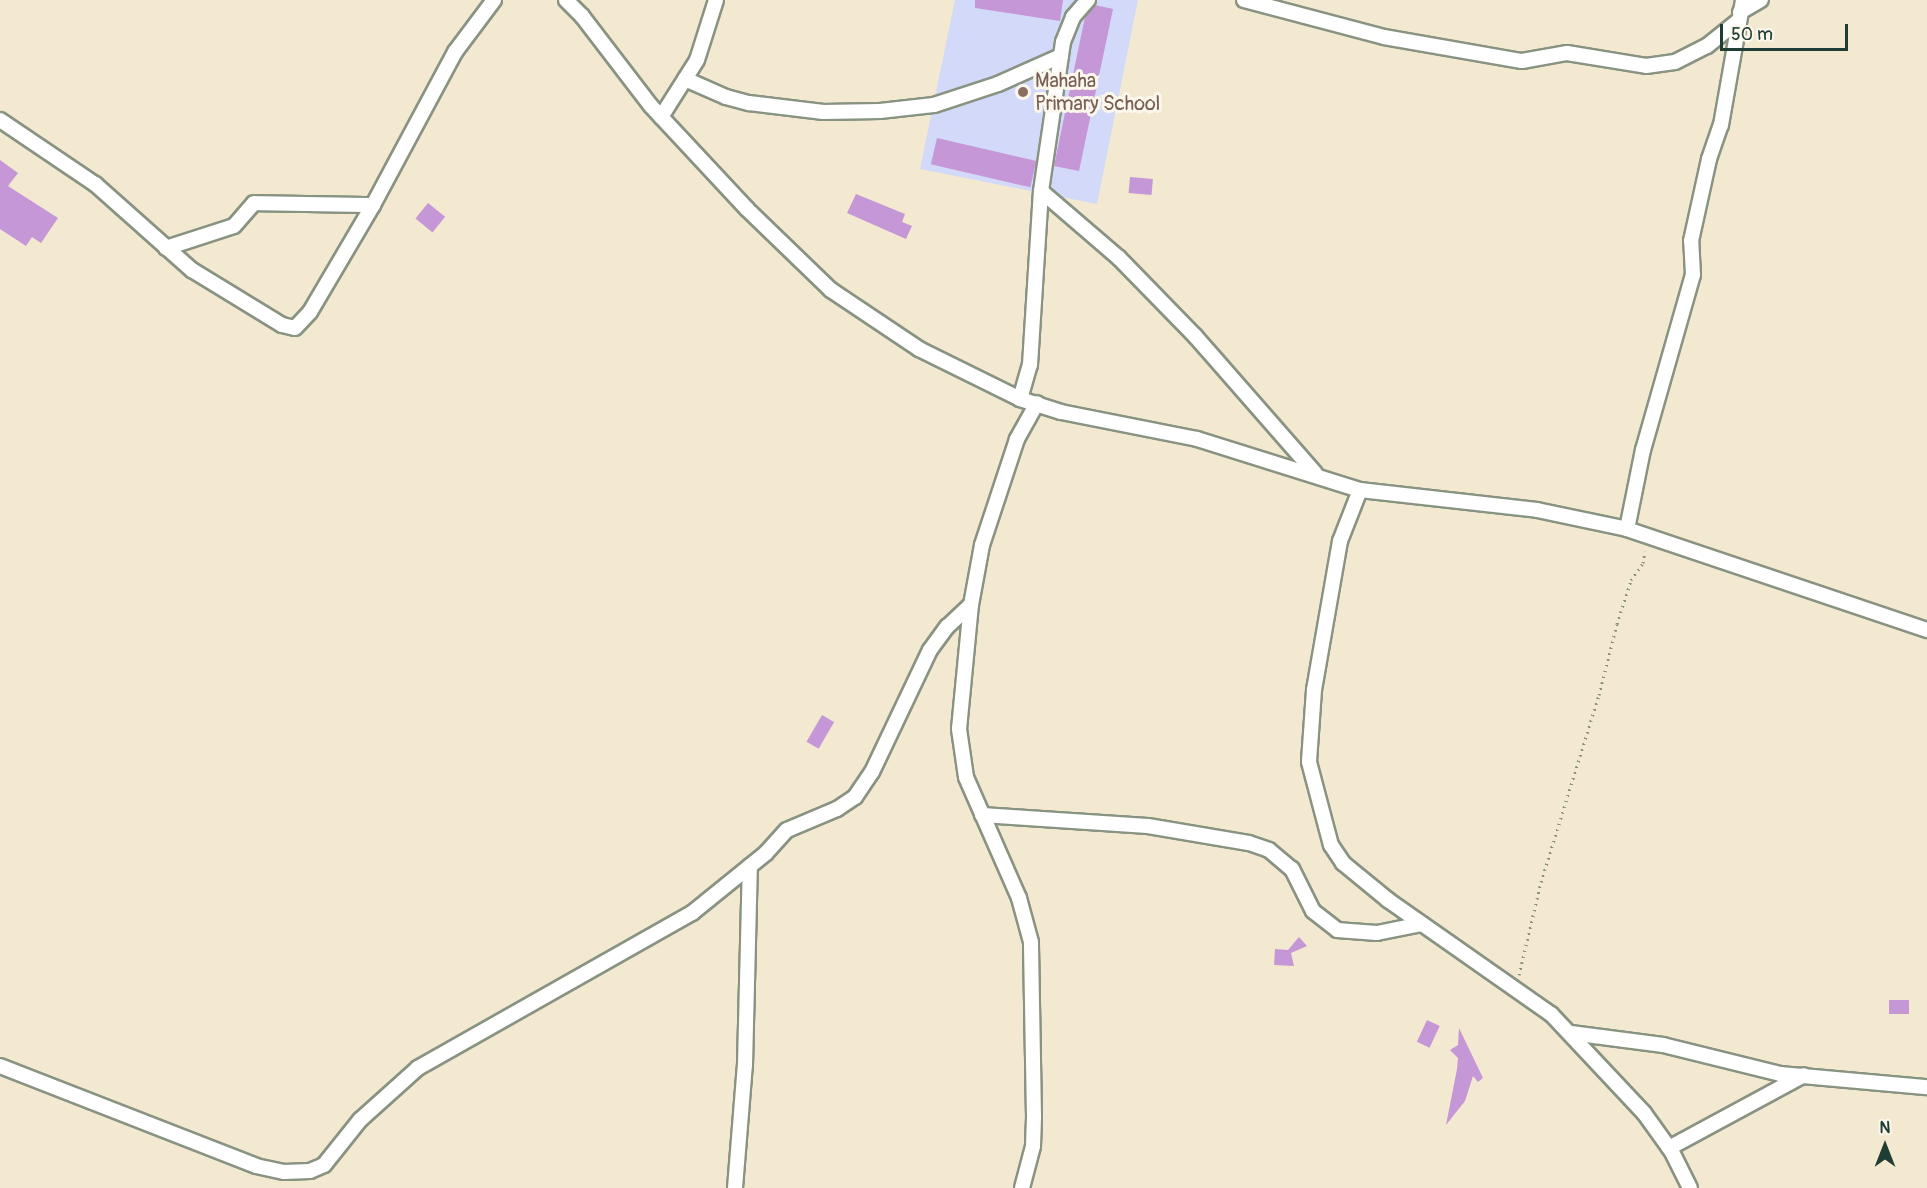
<!DOCTYPE html>
<style>
body{margin:0}
#map{position:relative;width:1927px;height:1188px;overflow:hidden;background:#f2e9d0;font-family:Pangolin,sans-serif}
div>[style]{position:absolute}
[style*='--x']{left:calc(var(--x)*1px);top:calc(var(--y)*1px);width:calc(var(--w)*1px);rotate:calc(var(--a)*1deg)}
.built>*{inset:0;background:#d3d9f9}
.building>*{inset:0;background:#c597d6;transform-origin:0 0}
.path>*{height:3px;margin-top:-1.5px;transform-origin:0;background:repeating-linear-gradient(90deg,#889382 0 1.5px,transparent 0 6px)}
.roads{filter:drop-shadow(2px 0 #889382) drop-shadow(-2px 0 #889382) drop-shadow(0 2px #889382) drop-shadow(0 -2px #889382)}
.minor>*{height:14px;margin:-7px;padding:0 7px;transform-origin:7px;border-radius:7px;background:#fff}
.dots>*{width:16px;height:16px;translate:-50% -50%;box-sizing:border-box;border:3px solid #fbf7ec;border-radius:50%}
span{translate:-50% -50%;white-space:nowrap;text-align:center;line-height:1.15;-webkit-text-stroke:6px #fbf7ec;paint-order:stroke}
.education-label{font-size:20px;color:#785e54}
.left{translate:0 -50%;text-align:left}
.north{position:absolute;left:1855px;top:1116px;width:60px;height:60px;-webkit-text-stroke:4px #fbf7ec;paint-order:stroke;rotate:0deg;font-size:16px;font-weight:700;line-height:24px;text-align:center;color:#1f3d34}
.north::after{content:'';display:block;margin:auto;width:21px;height:27px;background:#1f3d34;clip-path:polygon(50% 0,100% 100%,50% 72%,0 100%)}
.scale{position:absolute;left:1720px;top:24px;width:128px;height:27px;box-sizing:border-box;border:3px solid #1f3d34;border-top:0;padding-left:8px;font-size:18px;line-height:21px;white-space:nowrap;color:#1f3d34;-webkit-text-stroke:4px #fbf7ec;paint-order:stroke}
</style>
<div id="map">
<div class="built">
<i style="clip-path:polygon(955px 0,1138px 0,1097px 204px,920px 169px)"></i>
</div>
<div class="building">
<i style="clip-path:polygon(975px 0,1063px 0,1060px 21px,975px 8px)"></i>
<i style="clip-path:polygon(1095px 5px,1113px 9px,1079px 171px,1054px 166px,1085px 17px)"></i>
<i style="left:937px;top:138px;width:102px;height:27px;rotate:13deg"></i>
<i style="clip-path:polygon(0 160px,18px 173px,8px 186px,58px 218px,41px 243px,32px 237px,26px 246px,0 229px)"></i>
<i style="left:1130px;top:177px;width:23px;height:16px;rotate:5deg"></i>
<i style="clip-path:polygon(856px 194px,905px 214px,902px 222px,912px 226px,906px 239px,847px 213px)"></i>
<i style="left:428px;top:203px;width:22px;height:20px;rotate:39deg"></i>
<i style="left:822px;top:715px;width:14px;height:31px;rotate:30deg"></i>
<i style="clip-path:polygon(1299px 937px,1307px 946px,1291px 953px,1294px 966px,1274px 965px,1275px 949px,1288px 950px)"></i>
<i style="left:1889px;top:1000px;width:20px;height:14px"></i>
<i style="left:1427px;top:1020px;width:14px;height:24px;rotate:25deg"></i>
<i style="clip-path:polygon(1459px 1028px,1483px 1078px,1478px 1082px,1473px 1076px,1465px 1101px,1446px 1125px,1457px 1069px,1458px 1058px,1450px 1050px,1458px 1045px)"></i>
</div>
<div class="path">
<i style="--x:1519;--y:975;--w:96;--a:-76.7"></i>
<i style="--x:1541;--y:882;--w:196;--a:-72.8"></i>
<i style="--x:1599;--y:695;--w:73;--a:-75.8"></i>
<i style="--x:1617;--y:624;--w:46;--a:-72.3"></i>
<i style="--x:1631;--y:580;--w:21;--a:-55"></i>
<i style="--x:1643;--y:563;--w:12;--a:-81"></i>
</div>
<div class="roads">
<div class="minor">
<i style="--x:566;--y:0;--w:23;--a:45"></i>
<i style="--x:582;--y:16;--w:113;--a:52.5"></i>
<i style="--x:651;--y:106;--w:141;--a:47"></i>
<i style="--x:747;--y:209;--w:117;--a:44"></i>
<i style="--x:831;--y:290;--w:106;--a:33.8"></i>
<i style="--x:919;--y:349;--w:113;--a:26.3"></i>
<i style="--x:1020;--y:399;--w:43;--a:17.6"></i>
<i style="--x:1061;--y:412;--w:139;--a:11.2"></i>
<i style="--x:1197;--y:439;--w:171;--a:17.4"></i>
<i style="--x:1360;--y:490;--w:178;--a:6.4"></i>
<i style="--x:1537;--y:510;--w:92;--a:11.9"></i>
<i style="--x:1627;--y:529;--w:317;--a:18.6"></i>
<i style="--x:1244;--y:0;--w:145;--a:14.8"></i>
<i style="--x:1384;--y:37;--w:140;--a:9.9"></i>
<i style="--x:1522;--y:61;--w:46;--a:-10.1"></i>
<i style="--x:1567;--y:53;--w:80;--a:9.3"></i>
<i style="--x:1646;--y:66;--w:29;--a:-8"></i>
<i style="--x:1675;--y:62;--w:36;--a:-27"></i>
<i style="--x:1707;--y:46;--w:40;--a:-39"></i>
<i style="--x:1740;--y:12;--w:24;--a:-30"></i>
<i style="--x:685;--y:79;--w:45;--a:23.7"></i>
<i style="--x:726;--y:97;--w:24;--a:15"></i>
<i style="--x:749;--y:103;--w:75;--a:6.9"></i>
<i style="--x:823;--y:112;--w:57;--a:-1"></i>
<i style="--x:880;--y:111;--w:54;--a:-6.3"></i>
<i style="--x:934;--y:105;--w:67;--a:-18.2"></i>
<i style="--x:998;--y:84;--w:69;--a:-24"></i>
<i style="--x:661;--y:117;--w:67;--a:-57.7"></i>
<i style="--x:697;--y:60;--w:63;--a:-72.4"></i>
<i style="--x:0;--y:120;--w:115;--a:34"></i>
<i style="--x:95;--y:184;--w:130;--a:41.6"></i>
<i style="--x:192;--y:270;--w:105;--a:31.4"></i>
<i style="--x:282;--y:325;--w:13;--a:13"></i>
<i style="--x:295;--y:328;--w:22;--a:-47"></i>
<i style="--x:310;--y:312;--w:124;--a:-59.5"></i>
<i style="--x:373;--y:205;--w:174;--a:-61.8"></i>
<i style="--x:455;--y:52;--w:65;--a:-53.1"></i>
<i style="--x:1041;--y:191;--w:103;--a:40.7"></i>
<i style="--x:1119;--y:258;--w:109;--a:45.7"></i>
<i style="--x:1195;--y:336;--w:182;--a:48.8"></i>
<i style="--x:166;--y:248;--w:71;--a:-17.9"></i>
<i style="--x:234;--y:226;--w:30;--a:-49"></i>
<i style="--x:254;--y:203;--w:119;--a:1"></i>
<i style="--x:1020;--y:399;--w:35;--a:-74"></i>
<i style="--x:1030;--y:365;--w:174;--a:-86.4"></i>
<i style="--x:1041;--y:191;--w:151;--a:-81.6"></i>
<i style="--x:1063;--y:42;--w:27;--a:-68"></i>
<i style="--x:1073;--y:17;--w:23;--a:-49"></i>
<i style="--x:1360;--y:490;--w:55;--a:111.4"></i>
<i style="--x:1340;--y:541;--w:151;--a:99.9"></i>
<i style="--x:1314;--y:690;--w:72;--a:94"></i>
<i style="--x:1309;--y:762;--w:86;--a:75.2"></i>
<i style="--x:1331;--y:845;--w:22;--a:56"></i>
<i style="--x:1343;--y:863;--w:58;--a:39.4"></i>
<i style="--x:1388;--y:900;--w:199;--a:35"></i>
<i style="--x:1551;--y:1014;--w:136;--a:46.8"></i>
<i style="--x:1644;--y:1113;--w:48;--a:54.3"></i>
<i style="--x:1672;--y:1152;--w:40;--a:63.4"></i>
<i style="--x:1627;--y:529;--w:81;--a:-78.6"></i>
<i style="--x:1643;--y:450;--w:182;--a:-74.1"></i>
<i style="--x:1693;--y:275;--w:34;--a:-93"></i>
<i style="--x:1691;--y:241;--w:84;--a:-77.6"></i>
<i style="--x:1709;--y:159;--w:36;--a:-71"></i>
<i style="--x:1721;--y:125;--w:127;--a:-80"></i>
<i style="--x:982;--y:815;--w:166;--a:3.8"></i>
<i style="--x:1148;--y:826;--w:102;--a:9.6"></i>
<i style="--x:1249;--y:843;--w:21;--a:19"></i>
<i style="--x:1269;--y:850;--w:30;--a:40"></i>
<i style="--x:1292;--y:869;--w:47;--a:63.4"></i>
<i style="--x:1313;--y:911;--w:31;--a:38"></i>
<i style="--x:1337;--y:930;--w:40;--a:4.3"></i>
<i style="--x:1377;--y:933;--w:46;--a:-11.3"></i>
<i style="--x:1571;--y:1033;--w:93;--a:7.4"></i>
<i style="--x:1663;--y:1045;--w:121;--a:13.9"></i>
<i style="--x:1780;--y:1074;--w:148;--a:5.1"></i>
<i style="--x:0;--y:1066;--w:275;--a:21.3"></i>
<i style="--x:256;--y:1166;--w:29;--a:12"></i>
<i style="--x:284;--y:1172;--w:26;--a:-2"></i>
<i style="--x:310;--y:1171;--w:15;--a:-23"></i>
<i style="--x:324;--y:1165;--w:58;--a:-51.3"></i>
<i style="--x:360;--y:1120;--w:78;--a:-41.9"></i>
<i style="--x:418;--y:1068;--w:315;--a:-29.5"></i>
<i style="--x:692;--y:913;--w:95;--a:-39"></i>
<i style="--x:766;--y:853;--w:31;--a:-48"></i>
<i style="--x:787;--y:830;--w:54;--a:-22.8"></i>
<i style="--x:837;--y:809;--w:22;--a:-34"></i>
<i style="--x:855;--y:797;--w:30;--a:-56"></i>
<i style="--x:872;--y:772;--w:135;--a:-64.6"></i>
<i style="--x:930;--y:650;--w:29;--a:-54"></i>
<i style="--x:947;--y:627;--w:33;--a:-43"></i>
<i style="--x:1669;--y:1148;--w:153;--a:-28.4"></i>
<i style="--x:735;--y:1188;--w:123;--a:-85.4"></i>
<i style="--x:745;--y:1065;--w:199;--a:-88.6"></i>
<i style="--x:1022;--y:1188;--w:43;--a:-75.3"></i>
<i style="--x:1033;--y:1146;--w:29;--a:-88"></i>
<i style="--x:1034;--y:1117;--w:175;--a:-91"></i>
<i style="--x:1031;--y:942;--w:46;--a:-105.3"></i>
<i style="--x:1019;--y:898;--w:132;--a:-113.7"></i>
<i style="--x:966;--y:777;--w:49;--a:-98.3"></i>
<i style="--x:959;--y:729;--w:125;--a:-84.5"></i>
<i style="--x:971;--y:605;--w:61;--a:-79.6"></i>
<i style="--x:982;--y:545;--w:112;--a:-71.7"></i>
<i style="--x:1017;--y:439;--w:41;--a:-60.9"></i>
</div>
</div>
<div class="dots">
<i style="left:1023px;top:92px;background:#8d6e63"></i>
</div>
<div class="education-label">
<span class="left" style="left:1035px;top:92px">Mahaha<br>Primary School</span>
</div>
<div class="north">N</div>
<div class="scale">50 m</div>
</div>
